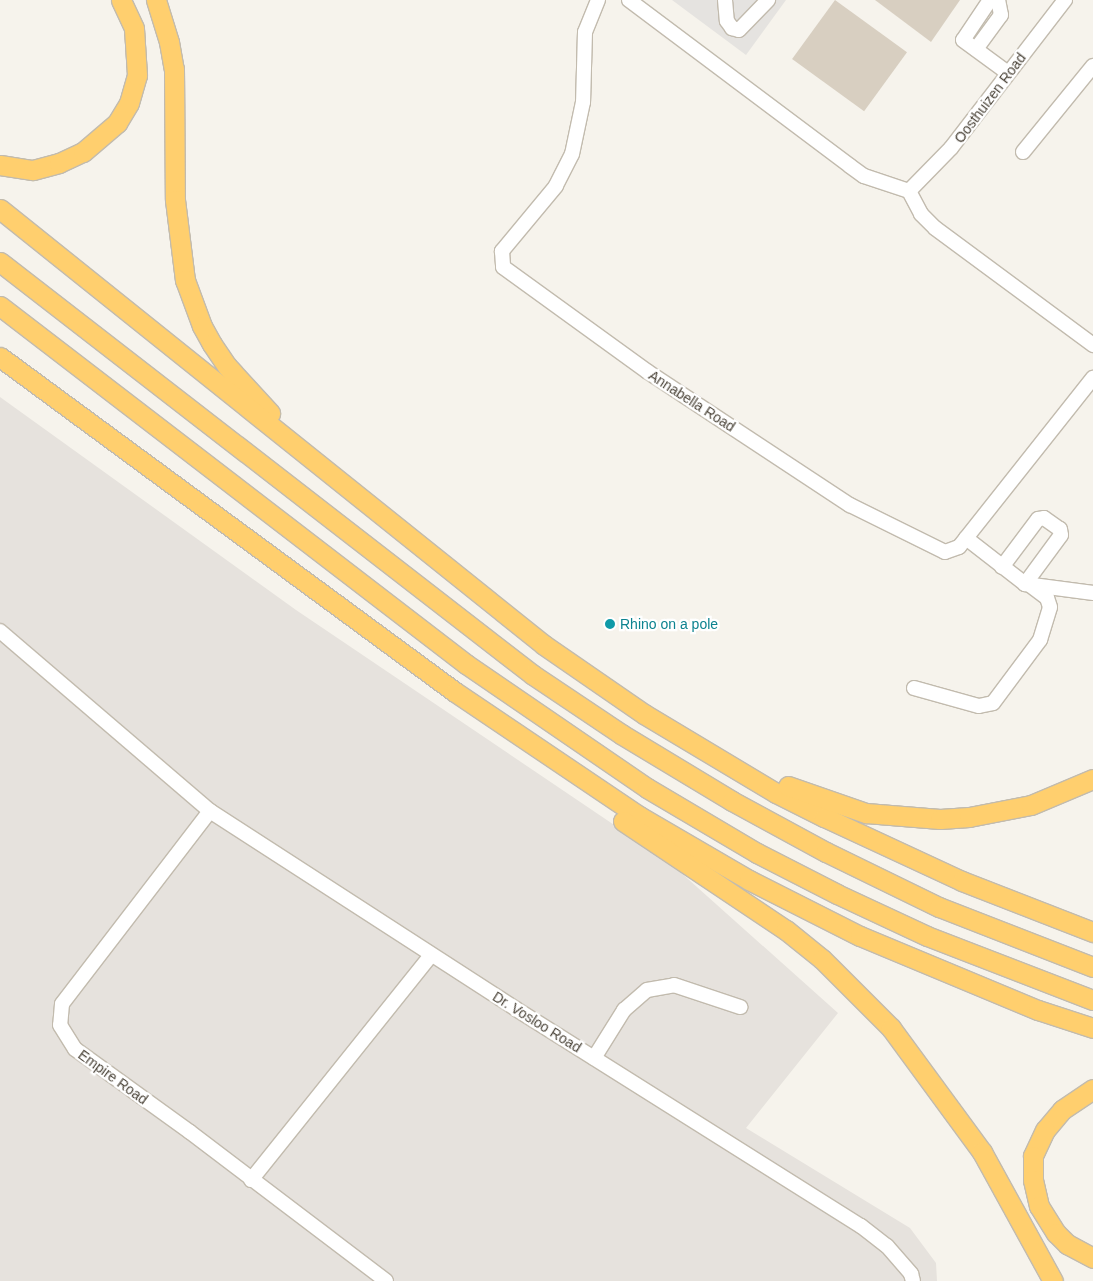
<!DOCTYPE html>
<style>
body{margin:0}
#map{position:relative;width:1093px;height:1281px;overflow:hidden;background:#f6f3ec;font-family:Arial,sans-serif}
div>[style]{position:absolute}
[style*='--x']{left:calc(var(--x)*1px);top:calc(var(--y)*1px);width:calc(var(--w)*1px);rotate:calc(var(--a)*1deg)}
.industrial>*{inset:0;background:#e6e2dd}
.parking>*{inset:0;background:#e5e3e0}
.building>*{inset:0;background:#d8cfc1;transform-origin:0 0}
.roads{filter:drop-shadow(1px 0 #c2bbae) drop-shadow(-1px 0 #c2bbae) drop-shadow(0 1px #c2bbae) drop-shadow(0 -1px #c2bbae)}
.minor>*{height:14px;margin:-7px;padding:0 7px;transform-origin:7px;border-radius:7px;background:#fff}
.highway>*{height:19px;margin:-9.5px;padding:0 9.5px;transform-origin:9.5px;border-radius:9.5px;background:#ffcf6e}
.dots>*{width:14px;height:14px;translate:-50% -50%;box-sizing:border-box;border:2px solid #fff;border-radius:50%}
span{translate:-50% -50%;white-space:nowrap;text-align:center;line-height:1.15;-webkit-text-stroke:4.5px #fff;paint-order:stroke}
.street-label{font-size:14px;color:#4b4439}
.culture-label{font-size:14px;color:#0d838f}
.left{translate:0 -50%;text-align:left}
</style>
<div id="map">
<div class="industrial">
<i style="clip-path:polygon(0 397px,296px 610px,669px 862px,838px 1013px,746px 1128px,910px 1228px,936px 1263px,937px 1281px,0 1281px)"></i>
</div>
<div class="parking">
<i style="clip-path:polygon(672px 0,786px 0,746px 55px)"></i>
</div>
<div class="building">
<i style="left:835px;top:0;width:89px;height:73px;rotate:36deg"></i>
<i style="clip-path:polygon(875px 0,960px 0,931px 42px)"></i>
</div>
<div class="roads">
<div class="minor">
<i style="--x:598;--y:0;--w:35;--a:112"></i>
<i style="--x:585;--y:32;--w:70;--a:91.6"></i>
<i style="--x:583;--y:102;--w:53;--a:101.9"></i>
<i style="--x:572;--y:154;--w:36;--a:117"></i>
<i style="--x:556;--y:186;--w:85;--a:129.7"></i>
<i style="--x:502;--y:251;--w:16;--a:86"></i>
<i style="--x:503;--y:267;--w:179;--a:35.9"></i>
<i style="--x:648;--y:372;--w:242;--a:33.4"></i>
<i style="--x:850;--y:505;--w:106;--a:26.3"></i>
<i style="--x:945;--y:552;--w:15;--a:-20"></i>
<i style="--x:959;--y:547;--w:216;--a:-51.6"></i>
<i style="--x:629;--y:0;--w:276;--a:36.9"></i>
<i style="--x:850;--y:166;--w:17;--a:36"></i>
<i style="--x:864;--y:176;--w:47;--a:18.4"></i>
<i style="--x:909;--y:191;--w:26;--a:62"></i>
<i style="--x:921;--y:214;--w:20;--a:45"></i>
<i style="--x:935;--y:228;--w:197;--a:36.5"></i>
<i style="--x:725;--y:0;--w:21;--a:85"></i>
<i style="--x:727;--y:21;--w:9;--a:54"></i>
<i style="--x:732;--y:28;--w:7;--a:16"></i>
<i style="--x:739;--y:30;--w:42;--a:-46"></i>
<i style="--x:990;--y:0;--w:48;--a:124"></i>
<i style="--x:963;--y:40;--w:56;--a:36.3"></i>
<i style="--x:976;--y:49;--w:42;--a:-53.7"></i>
<i style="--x:1001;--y:15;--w:15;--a:-101"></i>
<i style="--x:1023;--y:152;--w:111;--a:-50.9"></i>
<i style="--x:909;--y:191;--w:60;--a:-45.7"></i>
<i style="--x:951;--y:148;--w:187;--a:-52.4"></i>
<i style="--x:966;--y:538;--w:75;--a:37.9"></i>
<i style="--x:1025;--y:584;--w:69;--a:7.5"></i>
<i style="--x:1002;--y:567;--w:60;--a:-53.1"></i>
<i style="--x:1038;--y:519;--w:6;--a:-9"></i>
<i style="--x:1044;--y:518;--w:19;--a:35"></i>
<i style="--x:1060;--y:529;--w:6;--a:81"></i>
<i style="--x:1061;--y:535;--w:61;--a:126.3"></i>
<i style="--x:0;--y:631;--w:277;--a:40.6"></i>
<i style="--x:210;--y:811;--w:364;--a:32.9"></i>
<i style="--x:516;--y:1009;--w:408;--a:32.2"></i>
<i style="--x:861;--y:1226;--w:33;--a:38"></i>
<i style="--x:887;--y:1246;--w:37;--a:49"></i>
<i style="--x:911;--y:1274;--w:7;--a:74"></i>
<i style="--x:914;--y:688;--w:67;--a:15.5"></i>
<i style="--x:979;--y:706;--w:14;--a:-12"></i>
<i style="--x:993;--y:703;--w:79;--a:-53.3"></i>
<i style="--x:1040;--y:640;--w:34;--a:-73"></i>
<i style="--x:1050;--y:607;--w:9;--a:-108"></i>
<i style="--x:1047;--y:598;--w:20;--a:-143"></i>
<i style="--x:210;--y:811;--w:243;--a:127.5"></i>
<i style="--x:62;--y:1004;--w:21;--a:95"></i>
<i style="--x:60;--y:1025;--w:28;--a:58"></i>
<i style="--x:75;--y:1049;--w:142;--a:35.8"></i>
<i style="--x:190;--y:1132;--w:246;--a:37.2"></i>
<i style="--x:594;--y:1058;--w:57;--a:-58"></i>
<i style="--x:624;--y:1010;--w:30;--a:-41"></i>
<i style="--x:647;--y:990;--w:27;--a:-10"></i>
<i style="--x:674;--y:985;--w:70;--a:18.4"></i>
<i style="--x:251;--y:1180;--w:288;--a:-51.3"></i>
</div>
<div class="highway">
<i style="--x:156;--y:0;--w:44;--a:72.8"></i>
<i style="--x:169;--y:42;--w:27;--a:80"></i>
<i style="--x:174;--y:69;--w:131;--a:89.6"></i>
<i style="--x:175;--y:200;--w:81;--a:82.9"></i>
<i style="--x:185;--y:280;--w:49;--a:69.7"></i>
<i style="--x:202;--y:326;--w:21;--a:61"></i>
<i style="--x:212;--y:344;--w:27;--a:56"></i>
<i style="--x:227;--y:366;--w:64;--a:47.5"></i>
<i style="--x:0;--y:165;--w:33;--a:9"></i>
<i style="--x:33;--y:170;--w:27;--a:-15"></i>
<i style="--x:59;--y:163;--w:26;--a:-25"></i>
<i style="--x:83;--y:152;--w:45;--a:-40.5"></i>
<i style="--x:117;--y:123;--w:23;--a:-59"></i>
<i style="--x:129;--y:103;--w:29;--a:-74"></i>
<i style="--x:137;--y:75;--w:47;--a:-93.7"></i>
<i style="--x:134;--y:28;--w:31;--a:-115"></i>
<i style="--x:0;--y:209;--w:697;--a:38.71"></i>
<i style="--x:544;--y:645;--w:121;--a:34.6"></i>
<i style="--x:644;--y:714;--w:154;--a:30.9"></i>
<i style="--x:776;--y:793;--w:54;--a:26.6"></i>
<i style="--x:824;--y:817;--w:152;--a:24.9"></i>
<i style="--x:962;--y:881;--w:141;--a:21.3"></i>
<i style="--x:0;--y:262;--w:674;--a:37.77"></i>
<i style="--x:533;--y:675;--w:106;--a:33.8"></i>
<i style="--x:621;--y:734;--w:130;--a:31.1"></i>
<i style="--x:732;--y:801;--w:107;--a:28.5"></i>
<i style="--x:826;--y:852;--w:126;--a:26"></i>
<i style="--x:939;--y:907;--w:165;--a:21.3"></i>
<i style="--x:0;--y:306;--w:588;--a:37.53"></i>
<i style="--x:466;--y:664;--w:219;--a:34.4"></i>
<i style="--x:647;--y:788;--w:128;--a:30.6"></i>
<i style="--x:757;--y:853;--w:90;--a:27.1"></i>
<i style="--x:837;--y:894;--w:99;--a:25"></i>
<i style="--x:927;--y:936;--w:178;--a:21.1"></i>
<i style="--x:0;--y:357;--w:565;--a:36.36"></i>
<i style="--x:455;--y:692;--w:222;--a:34"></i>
<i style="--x:639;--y:816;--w:127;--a:30.2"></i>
<i style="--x:749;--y:880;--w:124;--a:26.8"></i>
<i style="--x:860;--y:936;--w:193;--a:22.6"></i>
<i style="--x:1038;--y:1010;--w:58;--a:18.1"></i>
<i style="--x:788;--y:786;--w:83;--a:19.1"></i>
<i style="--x:866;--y:813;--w:74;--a:4.6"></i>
<i style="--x:940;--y:819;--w:29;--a:-4"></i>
<i style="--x:969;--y:817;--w:63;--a:-11"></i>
<i style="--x:1031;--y:805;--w:67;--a:-22.8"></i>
<i style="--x:623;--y:821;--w:196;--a:33.8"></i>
<i style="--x:786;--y:930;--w:46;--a:38.9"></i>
<i style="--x:822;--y:959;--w:98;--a:45"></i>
<i style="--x:891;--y:1028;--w:154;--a:53.7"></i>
<i style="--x:982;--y:1152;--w:147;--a:61.2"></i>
<i style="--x:1093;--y:1089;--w:37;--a:146"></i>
<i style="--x:1062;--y:1110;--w:26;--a:130"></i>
<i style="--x:1045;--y:1130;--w:29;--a:115"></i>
<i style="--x:1033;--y:1156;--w:24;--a:90"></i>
<i style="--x:1033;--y:1180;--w:27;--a:77"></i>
<i style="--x:1039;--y:1206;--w:32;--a:58"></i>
<i style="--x:1056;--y:1233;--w:16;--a:45"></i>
<i style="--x:1067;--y:1244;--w:30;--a:28"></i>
</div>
</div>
<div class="dots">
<i style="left:610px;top:624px;background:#0f9aa8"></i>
</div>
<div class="street-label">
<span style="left:990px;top:98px;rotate:-53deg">Oosthuizen Road</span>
<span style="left:692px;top:401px;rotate:33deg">Annabella Road</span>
<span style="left:537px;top:1022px;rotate:32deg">Dr. Vosloo Road</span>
<span style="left:113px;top:1077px;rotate:36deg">Empire Road</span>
</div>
<div class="culture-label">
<span class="left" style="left:620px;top:624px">Rhino on a pole</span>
</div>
</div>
